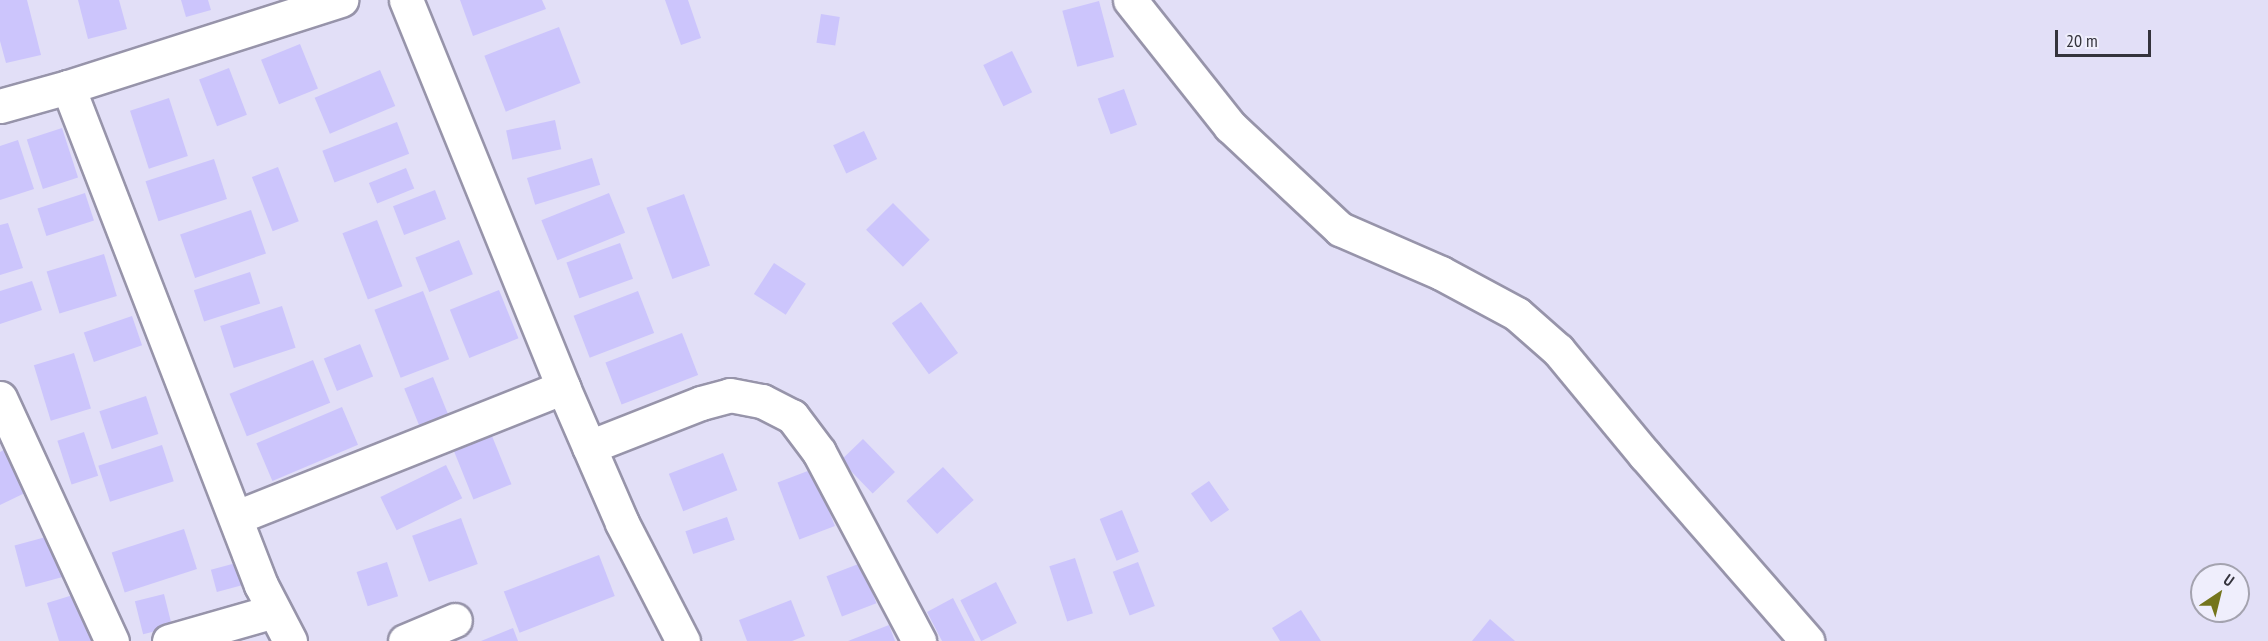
<!DOCTYPE html>
<style>
body{margin:0}
#map{position:relative;width:2268px;height:641px;overflow:hidden;background:#e2dff7;font-family:"PT Sans Narrow",sans-serif}
div>[style]{position:absolute}
[style*='--x']{left:calc(var(--x)*1px);top:calc(var(--y)*1px);width:calc(var(--w)*1px);rotate:calc(var(--a)*1deg)}
.building>*{inset:0;background:#ccc5fc;transform-origin:0 0}
.roads{filter:drop-shadow(2px 0 #9794aa) drop-shadow(-2px 0 #9794aa) drop-shadow(0 2px #9794aa) drop-shadow(0 -2px #9794aa)}
.minor>*{height:33px;margin:-16.5px;padding:0 16.5px;transform-origin:16.5px;border-radius:16.5px;background:#fff}
span{translate:-50% -50%;white-space:nowrap;text-align:center;line-height:1.15;-webkit-text-stroke:4.5px #efeefc;paint-order:stroke}
.north{position:absolute;left:2190px;top:563px;width:60px;height:60px;box-sizing:border-box;background:#efeefc;border:2px solid #a4a3af;border-radius:50%;rotate:35deg;font-size:16px;font-weight:700;line-height:24px;text-align:center;color:#34333c}
.north::after{content:'';display:block;margin:auto;width:21px;height:27px;background:#74751c;clip-path:polygon(50% 0,100% 100%,50% 72%,0 100%)}
.scale{position:absolute;left:2055px;top:30px;width:96px;height:27px;box-sizing:border-box;border:3px solid #34333c;border-top:0;padding-left:8px;font-size:18px;line-height:21px;white-space:nowrap;color:#34333c;-webkit-text-stroke:4px #efeefc;paint-order:stroke}
</style>
<div id="map">
<div class="building">
<i style="clip-path:polygon(0 0,27px 0,41px 55px,6px 63px,0 41px)"></i>
<i style="clip-path:polygon(78px 0,119px 0,127px 29px,88px 39px)"></i>
<i style="clip-path:polygon(181px 0,208px 0,211px 10px,186px 17px)"></i>
<i style="clip-path:polygon(460px 0,542px 0,546px 9px,473px 36px)"></i>
<i style="clip-path:polygon(665px 0,688px 0,701px 38px,681px 45px)"></i>
<i style="left:1099px;top:1px;width:58px;height:38px;rotate:75deg"></i>
<i style="left:821px;top:14px;width:19px;height:29px;rotate:9deg"></i>
<i style="left:559px;top:27px;width:60px;height:80px;rotate:69deg"></i>
<i style="left:300px;top:44px;width:48px;height:42px;rotate:68deg"></i>
<i style="left:1012px;top:51px;width:46px;height:32px;rotate:64deg"></i>
<i style="left:229px;top:68px;width:50px;height:32px;rotate:69deg"></i>
<i style="left:380px;top:70px;width:39px;height:71px;rotate:67deg"></i>
<i style="left:1124px;top:89px;width:38px;height:28px;rotate:70deg"></i>
<i style="left:169px;top:98px;width:61px;height:41px;rotate:72deg"></i>
<i style="left:555px;top:120px;width:30px;height:50px;rotate:78deg"></i>
<i style="left:397px;top:122px;width:34px;height:80px;rotate:69deg"></i>
<i style="left:62px;top:128px;width:52px;height:37px;rotate:72deg"></i>
<i style="left:864px;top:131px;width:31px;height:34px;rotate:65deg"></i>
<i style="clip-path:polygon(18px 140px,34px 189px,0 200px,0 146px)"></i>
<i style="left:592px;top:158px;width:28px;height:68px;rotate:73deg"></i>
<i style="left:214px;top:159px;width:42px;height:72px;rotate:72deg"></i>
<i style="left:278px;top:167px;width:58px;height:28px;rotate:69deg"></i>
<i style="left:406px;top:168px;width:22px;height:40px;rotate:68deg"></i>
<i style="left:435px;top:190px;width:31px;height:45px;rotate:69deg"></i>
<i style="left:85px;top:193px;width:29px;height:50px;rotate:72deg"></i>
<i style="left:609px;top:193px;width:43px;height:73px;rotate:68deg"></i>
<i style="left:684px;top:194px;width:76px;height:40px;rotate:70deg"></i>
<i style="left:893px;top:203px;width:52px;height:38px;rotate:45deg"></i>
<i style="left:251px;top:210px;width:46px;height:75px;rotate:71deg"></i>
<i style="left:377px;top:220px;width:71px;height:37px;rotate:69deg"></i>
<i style="clip-path:polygon(8px 223px,23px 268px,0 275px,0 225px)"></i>
<i style="left:459px;top:240px;width:37px;height:47px;rotate:68deg"></i>
<i style="left:620px;top:243px;width:38px;height:57px;rotate:70deg"></i>
<i style="left:104px;top:254px;width:44px;height:60px;rotate:73deg"></i>
<i style="left:774px;top:263px;width:38px;height:37px;rotate:33deg"></i>
<i style="left:250px;top:272px;width:33px;height:59px;rotate:72deg"></i>
<i style="clip-path:polygon(32px 281px,42px 310px,0 324px,0 291px)"></i>
<i style="left:499px;top:290px;width:52px;height:53px;rotate:68deg"></i>
<i style="left:423px;top:291px;width:73px;height:52px;rotate:69deg"></i>
<i style="left:638px;top:291px;width:45px;height:69px;rotate:69deg"></i>
<i style="left:921px;top:302px;width:63px;height:36px;rotate:54deg"></i>
<i style="left:282px;top:306px;width:44px;height:65px;rotate:72deg"></i>
<i style="left:132px;top:316px;width:31px;height:51px;rotate:71deg"></i>
<i style="left:682px;top:333px;width:45px;height:82px;rotate:69deg"></i>
<i style="left:360px;top:344px;width:35px;height:39px;rotate:68deg"></i>
<i style="left:74px;top:353px;width:58px;height:42px;rotate:73deg"></i>
<i style="left:313px;top:360px;width:46px;height:90px;rotate:68deg"></i>
<i style="left:433px;top:377px;width:48px;height:31px;rotate:68deg"></i>
<i style="left:146px;top:396px;width:40px;height:49px;rotate:72deg"></i>
<i style="left:342px;top:407px;width:41px;height:93px;rotate:67deg"></i>
<i style="left:84px;top:432px;width:46px;height:28px;rotate:72deg"></i>
<i style="left:492px;top:436px;width:52px;height:41px;rotate:68deg"></i>
<i style="left:863px;top:439px;width:46px;height:31px;rotate:46deg"></i>
<i style="left:162px;top:445px;width:38px;height:67px;rotate:72deg"></i>
<i style="clip-path:polygon(7px 448px,29px 491px,0 505px,0 452px)"></i>
<i style="left:723px;top:453px;width:40px;height:58px;rotate:69deg"></i>
<i style="left:446px;top:465px;width:37px;height:73px;rotate:64deg"></i>
<i style="left:943px;top:467px;width:45px;height:50px;rotate:47deg"></i>
<i style="left:813px;top:469px;width:61px;height:38px;rotate:69deg"></i>
<i style="left:1209px;top:481px;width:35px;height:22px;rotate:55deg"></i>
<i style="left:1122px;top:510px;width:45px;height:24px;rotate:68deg"></i>
<i style="left:727px;top:517px;width:24px;height:44px;rotate:71deg"></i>
<i style="left:461px;top:518px;width:49px;height:52px;rotate:70deg"></i>
<i style="left:184px;top:529px;width:42px;height:76px;rotate:72deg"></i>
<i style="left:57px;top:534px;width:43px;height:44px;rotate:75deg"></i>
<i style="left:599px;top:555px;width:44px;height:102px;rotate:69deg"></i>
<i style="left:1075px;top:558px;width:58px;height:27px;rotate:72deg"></i>
<i style="left:387px;top:562px;width:36px;height:32px;rotate:72deg"></i>
<i style="left:1138px;top:562px;width:47px;height:27px;rotate:69deg"></i>
<i style="left:236px;top:563px;width:23px;height:26px;rotate:75deg"></i>
<i style="left:861px;top:563px;width:43px;height:37px;rotate:69deg"></i>
<i style="left:996px;top:582px;width:46px;height:40px;rotate:63deg"></i>
<i style="clip-path:polygon(86px 591px,101px 641px,59px 641px,47px 603px)"></i>
<i style="left:164px;top:594px;width:34px;height:30px;rotate:76deg"></i>
<i style="clip-path:polygon(953px 598px,975px 641px,942px 641px,927px 612px)"></i>
<i style="clip-path:polygon(791px 600px,805px 636px,792px 641px,747px 641px,739px 620px)"></i>
<i style="clip-path:polygon(1301px 610px,1321px 641px,1280px 641px,1272px 628px)"></i>
<i style="clip-path:polygon(1490px 619px,1515px 641px,1472px 641px)"></i>
<i style="clip-path:polygon(889px 625px,895px 641px,848px 641px)"></i>
<i style="clip-path:polygon(513px 628px,518px 641px,481px 641px)"></i>
</div>
<div class="roads">
<div class="minor">
<i style="--x:406;--y:0;--w:418;--a:67.9"></i>
<i style="--x:563;--y:387;--w:148;--a:66.5"></i>
<i style="--x:622;--y:523;--w:133;--a:62.7"></i>
<i style="--x:1130;--y:0;--w:161;--a:51.6"></i>
<i style="--x:1230;--y:126;--w:151;--a:43.1"></i>
<i style="--x:1340;--y:229;--w:110;--a:23.5"></i>
<i style="--x:1441;--y:273;--w:86;--a:28.3"></i>
<i style="--x:1517;--y:314;--w:55;--a:41.3"></i>
<i style="--x:1558;--y:350;--w:136;--a:50.4"></i>
<i style="--x:1645;--y:455;--w:247;--a:48.9"></i>
<i style="--x:68;--y:87;--w:534;--a:68.82"></i>
<i style="--x:261;--y:585;--w:63;--a:62.6"></i>
<i style="--x:0;--y:106;--w:71;--a:-15.6"></i>
<i style="--x:68;--y:87;--w:287;--a:-17.7"></i>
<i style="--x:0;--y:398;--w:268;--a:65.3"></i>
<i style="--x:589;--y:447;--w:120;--a:-21.4"></i>
<i style="--x:701;--y:403;--w:30;--a:-15"></i>
<i style="--x:730;--y:395;--w:33;--a:11"></i>
<i style="--x:762;--y:401;--w:34;--a:27"></i>
<i style="--x:792;--y:416;--w:45;--a:53.1"></i>
<i style="--x:819;--y:452;--w:214;--a:62.1"></i>
<i style="--x:237;--y:517;--w:351;--a:-21.7"></i>
<i style="--x:169;--y:641;--w:109;--a:-15.9"></i>
<i style="--x:405;--y:641;--w:54;--a:-22.8"></i>
</div>
</div>
<div class="north">U</div>
<div class="scale">20 m</div>
</div>
